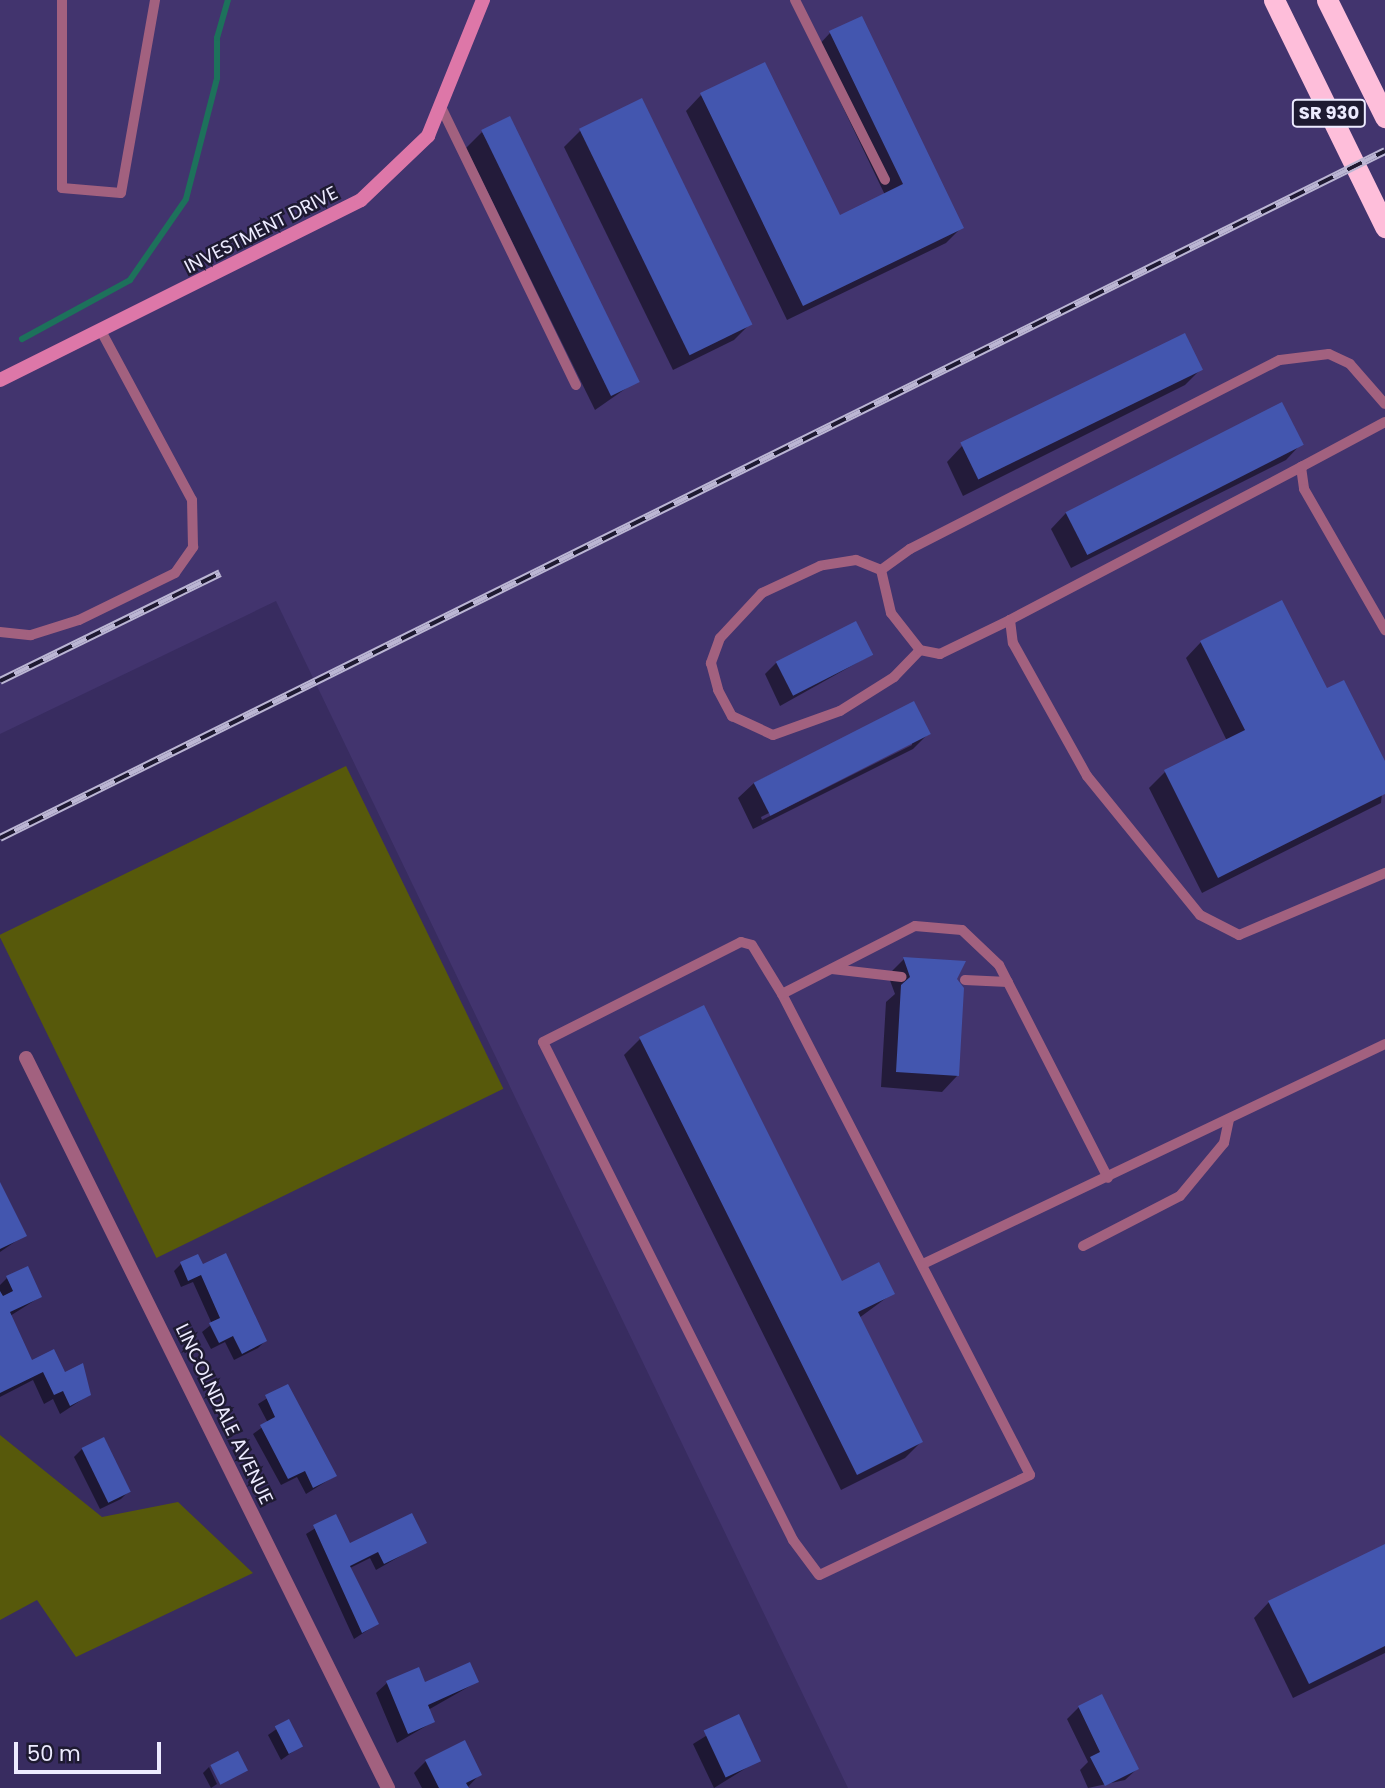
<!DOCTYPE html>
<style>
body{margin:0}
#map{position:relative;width:1385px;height:1788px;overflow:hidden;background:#382c60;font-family:Poppins,sans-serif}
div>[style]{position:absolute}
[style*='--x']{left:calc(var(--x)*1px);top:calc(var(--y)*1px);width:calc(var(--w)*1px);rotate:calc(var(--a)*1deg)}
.built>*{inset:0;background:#42346e}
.green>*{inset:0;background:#57590b;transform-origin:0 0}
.shadow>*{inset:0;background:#0007}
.stream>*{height:6px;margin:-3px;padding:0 3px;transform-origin:3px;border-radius:3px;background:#1d715b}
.building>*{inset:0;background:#4356af;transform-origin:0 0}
.lane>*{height:10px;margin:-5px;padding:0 5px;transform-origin:5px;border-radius:5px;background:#a2617f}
.street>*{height:14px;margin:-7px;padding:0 7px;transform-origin:7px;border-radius:7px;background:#a2617f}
.secondary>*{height:14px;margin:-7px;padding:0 7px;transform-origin:7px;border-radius:7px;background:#dd77a8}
.highway>*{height:21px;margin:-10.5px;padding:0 10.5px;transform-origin:10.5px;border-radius:10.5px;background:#febeda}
.rail>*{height:8px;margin-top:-4px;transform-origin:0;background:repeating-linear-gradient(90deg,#1e1a31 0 16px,#bbb6d3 0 32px);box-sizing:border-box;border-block:2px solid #bbb6d3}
span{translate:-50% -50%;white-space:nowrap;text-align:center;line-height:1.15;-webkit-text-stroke:5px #1e1a31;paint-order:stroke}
.shield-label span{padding:2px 5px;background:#1e1a31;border:2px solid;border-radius:5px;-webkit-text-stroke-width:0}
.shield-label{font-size:18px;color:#edebff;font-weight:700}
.street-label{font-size:19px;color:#edebff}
.scale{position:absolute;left:14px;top:1742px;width:147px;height:32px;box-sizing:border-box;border:4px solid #edebff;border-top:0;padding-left:9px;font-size:21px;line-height:24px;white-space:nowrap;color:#edebff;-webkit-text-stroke:5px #1e1a31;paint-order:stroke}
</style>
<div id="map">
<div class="built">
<i style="clip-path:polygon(0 0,1385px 0,1385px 1788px,848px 1788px,276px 601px,0 734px)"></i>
</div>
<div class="green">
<i style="left:346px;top:766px;width:359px;height:386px;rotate:64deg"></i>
<i style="clip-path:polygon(0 1435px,102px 1517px,178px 1502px,253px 1573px,76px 1657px,37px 1600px,0 1620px)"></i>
</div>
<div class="shadow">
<i style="clip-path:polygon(830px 33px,962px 227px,946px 243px,787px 320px,686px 111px,701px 95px,839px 217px,885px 195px,815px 49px)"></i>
<i style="clip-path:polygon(641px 101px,750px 324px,734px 340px,673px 370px,564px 147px,580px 131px)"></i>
<i style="clip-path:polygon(482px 132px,638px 380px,595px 410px,466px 148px)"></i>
<i style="clip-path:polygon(1201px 369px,1185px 385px,963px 496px,947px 462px,962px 446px)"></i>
<i style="clip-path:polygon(1301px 444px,1286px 460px,1071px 568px,1051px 529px,1066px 513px)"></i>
<i style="clip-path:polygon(1201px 642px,1326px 691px,1385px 765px,1381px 803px,1202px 893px,1149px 788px,1165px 772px,1227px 741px,1186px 658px)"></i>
<i style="clip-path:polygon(871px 655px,780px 706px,765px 674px,776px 663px)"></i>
<i style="clip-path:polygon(evenodd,913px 703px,929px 733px,913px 749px,753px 829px,738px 798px,754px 783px,913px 703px,912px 741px,912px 745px,762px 820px,761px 817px,912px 741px)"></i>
<i style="clip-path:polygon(904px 959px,955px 979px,957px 1076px,942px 1092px,881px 1087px,886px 1002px,895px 994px,888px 975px)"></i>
<i style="clip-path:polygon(703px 1007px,841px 1283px,893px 1293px,859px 1318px,921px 1442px,905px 1458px,841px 1490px,624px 1055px,640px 1039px)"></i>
<i style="clip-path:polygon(0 1200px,25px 1235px,0 1252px)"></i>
<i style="clip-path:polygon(181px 1264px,202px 1266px,265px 1341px,258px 1348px,234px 1360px,225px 1342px,211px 1349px,202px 1332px,212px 1324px,193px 1282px,181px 1287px,174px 1271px)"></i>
<i style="clip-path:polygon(7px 1278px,40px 1297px,10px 1316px,32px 1362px,64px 1374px,89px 1395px,60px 1414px,53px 1399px,44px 1404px,33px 1380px,0 1397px,0 1285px)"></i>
<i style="clip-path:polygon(287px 1386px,335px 1476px,306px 1494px,297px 1477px,281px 1485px,253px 1434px,268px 1423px,258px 1404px)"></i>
<i style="clip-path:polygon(82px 1449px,129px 1491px,121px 1499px,100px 1509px,74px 1457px)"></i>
<i style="clip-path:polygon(335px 1516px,350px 1545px,425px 1542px,376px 1570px,370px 1558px,350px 1568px,377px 1624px,354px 1639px,306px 1534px)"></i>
<i style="clip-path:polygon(1385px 1546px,1385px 1653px,1293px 1698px,1254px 1618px,1269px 1602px)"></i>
<i style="clip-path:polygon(477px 1682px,428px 1710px,433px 1722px,397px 1743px,376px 1693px,387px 1683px)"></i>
<i style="clip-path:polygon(1079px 1707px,1137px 1769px,1125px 1780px,1088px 1788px,1080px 1770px,1088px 1762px,1067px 1719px)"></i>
<i style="clip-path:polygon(738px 1716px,759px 1760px,714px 1788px,693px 1744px)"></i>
<i style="clip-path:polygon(288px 1721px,301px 1746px,281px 1760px,268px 1735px)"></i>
<i style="clip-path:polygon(426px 1761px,480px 1774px,467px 1788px,422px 1788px,414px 1773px)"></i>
<i style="clip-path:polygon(209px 1767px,217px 1784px,211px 1788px,203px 1773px)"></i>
</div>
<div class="stream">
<i style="--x:22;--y:339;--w:123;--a:-28.6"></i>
<i style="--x:130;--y:280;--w:98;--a:-55.3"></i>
<i style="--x:186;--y:199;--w:125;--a:-75.6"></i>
<i style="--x:217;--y:78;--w:40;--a:-90"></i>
<i style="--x:217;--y:38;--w:40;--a:-74"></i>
</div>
<div class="building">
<i style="clip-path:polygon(862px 16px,964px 228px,803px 306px,700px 93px,765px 62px,840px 215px,903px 184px,829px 31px)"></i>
<i style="left:642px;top:98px;width:252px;height:70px;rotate:64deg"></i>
<i style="left:510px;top:116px;width:296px;height:32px;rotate:64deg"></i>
<i style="left:1185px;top:333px;width:41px;height:250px;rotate:64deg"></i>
<i style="left:1282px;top:402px;width:48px;height:243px;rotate:63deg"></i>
<i style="clip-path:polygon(1282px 600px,1327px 688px,1344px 680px,1385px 761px,1385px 794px,1218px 878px,1164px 770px,1245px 730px,1200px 641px)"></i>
<i style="left:856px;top:621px;width:38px;height:90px;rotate:63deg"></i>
<i style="left:914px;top:701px;width:37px;height:180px;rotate:63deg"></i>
<i style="clip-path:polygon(903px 957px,966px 961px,957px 979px,964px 988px,959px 1076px,896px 1072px,901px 985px,910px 977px)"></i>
<i style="clip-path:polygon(704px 1005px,842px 1281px,879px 1262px,895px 1294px,858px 1312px,923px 1442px,857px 1475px,639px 1037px)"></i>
<i style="clip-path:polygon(0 1182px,27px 1236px,0 1249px)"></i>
<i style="clip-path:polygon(226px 1253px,267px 1341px,242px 1354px,233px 1336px,219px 1343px,209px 1323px,220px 1318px,201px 1275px,188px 1281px,180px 1262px,198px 1254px,203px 1264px)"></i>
<i style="clip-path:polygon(28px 1266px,42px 1297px,10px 1312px,32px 1360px,54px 1349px,65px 1372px,83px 1363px,91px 1395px,70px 1406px,63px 1391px,54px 1395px,43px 1372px,0 1393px,0 1291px,3px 1296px,13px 1291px,6px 1276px)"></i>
<i style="clip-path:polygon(288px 1384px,337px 1476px,313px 1488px,305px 1471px,288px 1479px,260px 1425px,275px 1417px,265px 1395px)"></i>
<i style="left:104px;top:1437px;width:61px;height:25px;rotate:64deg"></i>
<i style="clip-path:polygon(412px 1513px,427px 1543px,384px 1564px,378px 1552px,350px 1566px,379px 1624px,362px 1633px,313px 1525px,336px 1514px,350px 1543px)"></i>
<i style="clip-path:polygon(1385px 1544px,1385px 1646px,1309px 1684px,1268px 1601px)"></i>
<i style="clip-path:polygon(470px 1662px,479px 1682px,428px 1705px,435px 1722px,408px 1734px,386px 1681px,419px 1667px,425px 1682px)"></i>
<i style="clip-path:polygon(1102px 1694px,1139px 1769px,1105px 1786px,1090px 1757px,1100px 1752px,1078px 1706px)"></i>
<i style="left:739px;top:1714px;width:52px;height:39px;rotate:65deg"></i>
<i style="left:289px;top:1719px;width:31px;height:16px;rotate:63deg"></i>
<i style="clip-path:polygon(465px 1740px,482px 1775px,466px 1783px,469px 1788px,439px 1788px,425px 1760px)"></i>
<i style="left:238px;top:1751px;width:22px;height:31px;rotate:63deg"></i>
</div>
<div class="lane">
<i style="--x:62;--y:0;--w:188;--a:90"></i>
<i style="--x:62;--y:188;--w:59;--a:4.8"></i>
<i style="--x:121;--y:193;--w:196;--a:-80"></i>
<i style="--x:795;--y:0;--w:201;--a:63.4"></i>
<i style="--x:441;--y:107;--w:309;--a:64.1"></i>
<i style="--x:1385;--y:422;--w:95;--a:151.8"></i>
<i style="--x:1301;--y:467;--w:22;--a:82"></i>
<i style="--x:1304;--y:489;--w:163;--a:60.1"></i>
<i style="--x:1303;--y:466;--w:331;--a:152.3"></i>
<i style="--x:1010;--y:620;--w:23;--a:83"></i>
<i style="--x:1013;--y:643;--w:152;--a:60.9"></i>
<i style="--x:1087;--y:776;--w:179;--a:50.9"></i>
<i style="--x:1200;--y:915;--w:44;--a:27.1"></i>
<i style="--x:1239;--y:935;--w:159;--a:-23"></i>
<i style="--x:881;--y:570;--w:27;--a:-158"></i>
<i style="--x:856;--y:560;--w:36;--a:171"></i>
<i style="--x:820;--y:566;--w:64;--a:155"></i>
<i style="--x:762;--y:593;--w:62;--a:133"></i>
<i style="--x:720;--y:638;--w:27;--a:110"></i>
<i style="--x:711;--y:663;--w:28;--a:75"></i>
<i style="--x:718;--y:690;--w:30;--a:62"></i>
<i style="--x:732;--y:716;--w:45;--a:24.9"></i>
<i style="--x:773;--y:735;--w:71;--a:-19.7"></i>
<i style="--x:840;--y:711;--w:64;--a:-32.2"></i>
<i style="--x:894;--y:677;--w:37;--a:-46"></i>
<i style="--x:1010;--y:620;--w:78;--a:154.1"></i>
<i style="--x:940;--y:654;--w:20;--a:-169"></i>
<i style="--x:920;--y:650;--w:47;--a:-128.1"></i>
<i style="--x:891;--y:613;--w:44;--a:-103.1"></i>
<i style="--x:881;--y:570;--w:36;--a:-36"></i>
<i style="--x:910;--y:549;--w:415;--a:-27.1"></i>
<i style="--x:1280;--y:360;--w:49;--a:-7"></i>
<i style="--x:1329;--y:354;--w:23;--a:25"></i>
<i style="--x:1350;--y:364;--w:53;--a:48.8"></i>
<i style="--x:0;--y:632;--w:31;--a:6"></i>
<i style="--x:31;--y:635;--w:50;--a:-17.4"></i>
<i style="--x:79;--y:620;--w:107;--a:-26.1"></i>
<i style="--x:175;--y:573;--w:32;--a:-55"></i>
<i style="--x:193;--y:547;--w:47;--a:-91.2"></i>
<i style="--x:192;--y:500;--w:192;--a:-118.3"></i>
<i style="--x:741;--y:942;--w:11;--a:15"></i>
<i style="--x:752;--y:945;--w:57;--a:58.5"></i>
<i style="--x:782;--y:994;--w:541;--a:62.72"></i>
<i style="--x:1030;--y:1475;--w:233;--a:154.6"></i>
<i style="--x:819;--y:1575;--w:44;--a:-126.6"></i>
<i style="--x:793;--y:1540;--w:557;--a:-116.66"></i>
<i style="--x:543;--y:1042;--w:222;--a:-26.8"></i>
<i style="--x:832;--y:969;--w:70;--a:6.5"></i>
<i style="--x:965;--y:980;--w:43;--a:2.7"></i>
<i style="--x:782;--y:994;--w:149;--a:-27.1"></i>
<i style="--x:915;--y:926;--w:47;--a:4.9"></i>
<i style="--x:962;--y:930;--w:51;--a:43.4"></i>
<i style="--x:999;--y:965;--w:239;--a:62.9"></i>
<i style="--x:1083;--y:1246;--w:109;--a:-27.3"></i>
<i style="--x:1180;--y:1196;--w:69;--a:-50.3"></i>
<i style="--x:1224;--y:1143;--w:24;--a:-78"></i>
<i style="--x:923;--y:1264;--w:512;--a:-25.46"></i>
</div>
<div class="street">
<i style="--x:26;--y:1058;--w:815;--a:63.62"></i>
</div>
<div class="secondary">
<i style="--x:0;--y:380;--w:403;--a:-26.5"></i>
<i style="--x:361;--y:200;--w:93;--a:-43.7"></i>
<i style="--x:428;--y:136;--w:147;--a:-68"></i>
</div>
<div class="highway">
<i style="--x:1274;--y:0;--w:253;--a:63.9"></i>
<i style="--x:1327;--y:0;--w:131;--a:63.6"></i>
</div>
<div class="rail">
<i style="--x:0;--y:681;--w:245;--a:-26.1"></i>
<i style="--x:0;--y:838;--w:1546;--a:-26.38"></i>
</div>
<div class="shield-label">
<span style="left:1329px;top:113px">SR 930</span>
</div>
<div class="street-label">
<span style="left:261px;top:230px;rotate:-27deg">INVESTMENT DRIVE</span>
<span style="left:224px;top:1414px;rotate:64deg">LINCOLNDALE AVENUE</span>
</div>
<div class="scale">50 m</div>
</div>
